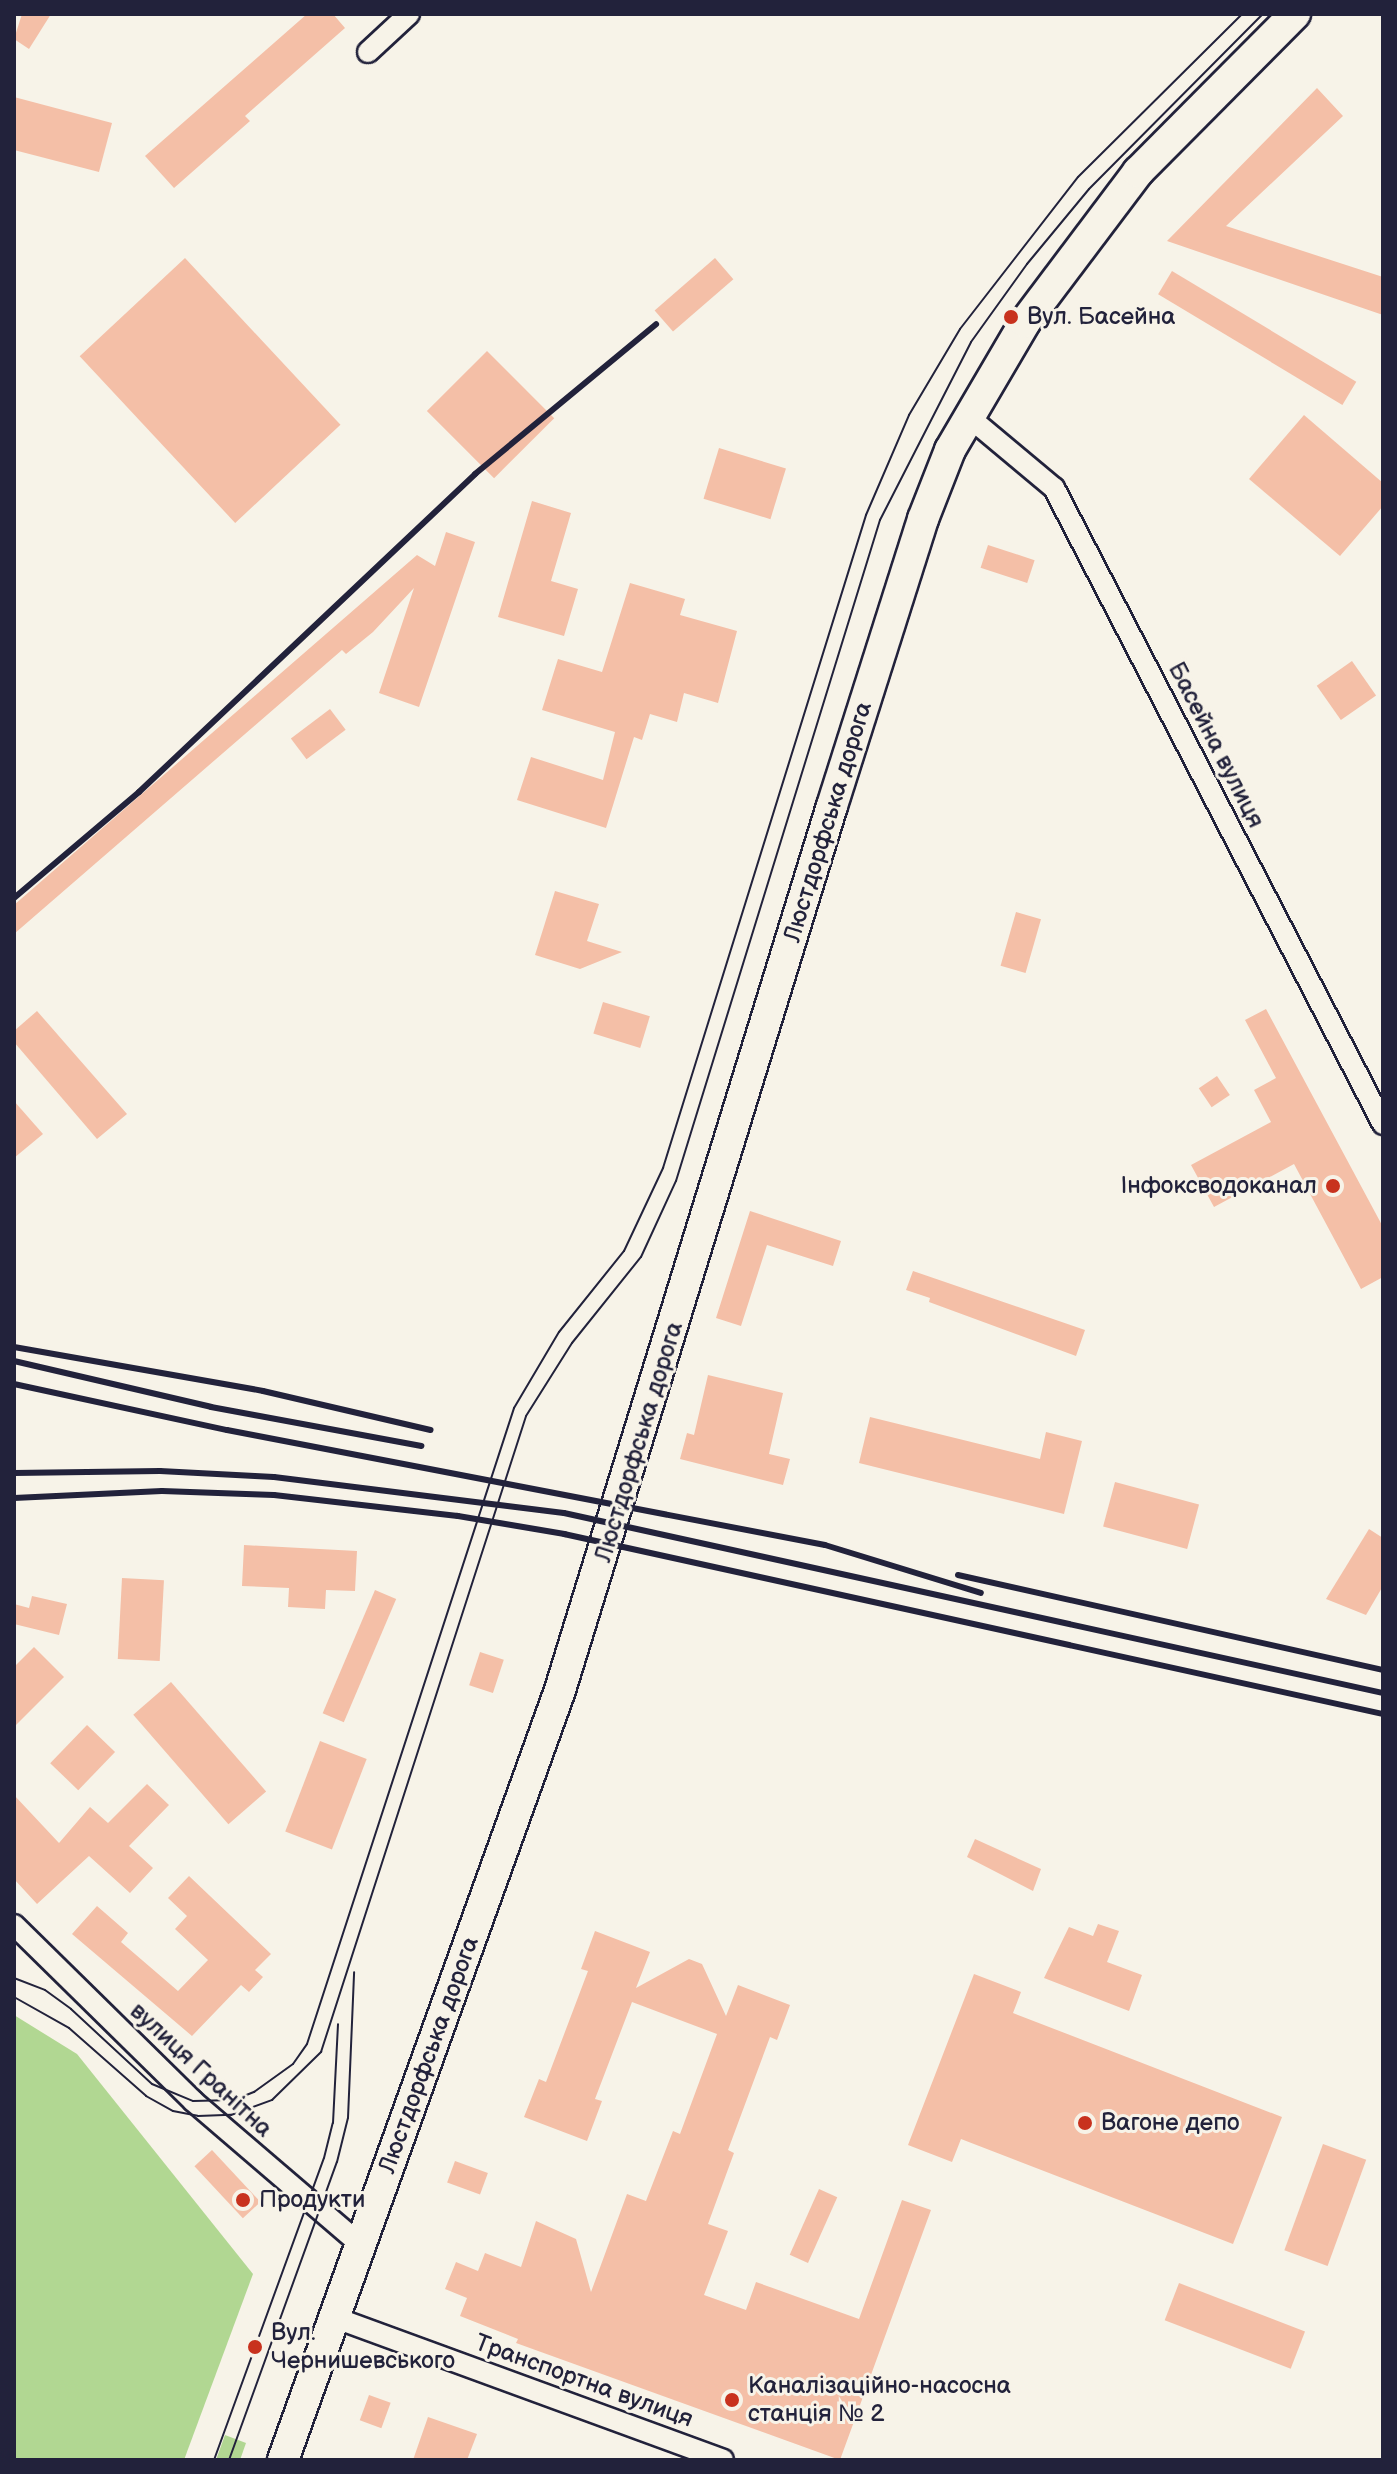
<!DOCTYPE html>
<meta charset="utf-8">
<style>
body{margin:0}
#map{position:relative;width:1397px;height:2474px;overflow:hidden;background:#f7f3e8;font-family:"Balsamiq Sans",sans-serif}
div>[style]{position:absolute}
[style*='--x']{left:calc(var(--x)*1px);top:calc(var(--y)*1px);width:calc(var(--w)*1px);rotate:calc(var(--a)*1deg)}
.green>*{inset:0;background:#b1d792}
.building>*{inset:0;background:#f4bfa7;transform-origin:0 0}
.roads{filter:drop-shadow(2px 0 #22223b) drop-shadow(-2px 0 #22223b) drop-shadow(0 2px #22223b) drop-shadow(0 -2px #22223b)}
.minor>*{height:20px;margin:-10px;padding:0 10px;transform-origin:10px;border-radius:10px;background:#f7f3e8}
.primary>*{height:30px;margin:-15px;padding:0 15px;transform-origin:15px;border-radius:15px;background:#f7f3e8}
.tram>*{height:2px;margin:-1px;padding:0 1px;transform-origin:1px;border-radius:1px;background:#22223b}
.rail>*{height:6px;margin:-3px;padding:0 3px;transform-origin:3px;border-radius:3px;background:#22223b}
.dots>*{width:22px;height:22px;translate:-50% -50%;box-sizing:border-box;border:4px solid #f7f3e8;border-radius:50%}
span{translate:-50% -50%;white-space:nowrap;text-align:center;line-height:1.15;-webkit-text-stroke:6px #f7f3e8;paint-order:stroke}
.poi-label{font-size:24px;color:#22223b}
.left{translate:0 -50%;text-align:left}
.right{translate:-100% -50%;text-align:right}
.street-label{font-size:24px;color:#22223b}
.frame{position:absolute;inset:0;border:16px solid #22223b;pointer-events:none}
</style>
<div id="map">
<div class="green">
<i style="clip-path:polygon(14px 2015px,77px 2054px,253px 2274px,184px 2460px,14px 2460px)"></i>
<i style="clip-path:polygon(225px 2435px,246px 2443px,240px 2460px,216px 2460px)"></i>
</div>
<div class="building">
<i style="clip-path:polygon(22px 14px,51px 14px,29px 49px,14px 39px)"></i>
<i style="clip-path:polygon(307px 14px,333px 14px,345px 28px,245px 116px,250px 121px,174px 188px,145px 156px)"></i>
<i style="clip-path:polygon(1317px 88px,1343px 116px,1226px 226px,1383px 277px,1383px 315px,1167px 241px)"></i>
<i style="clip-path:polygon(14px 97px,112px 123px,99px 172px,14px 150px)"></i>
<i style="left:185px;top:258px;width:228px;height:144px;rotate:47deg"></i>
<i style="left:715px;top:258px;width:28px;height:80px;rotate:49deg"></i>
<i style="left:1172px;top:271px;width:215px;height:27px;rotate:31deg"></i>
<i style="left:487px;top:351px;width:95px;height:85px;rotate:45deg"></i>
<i style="clip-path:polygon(1304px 415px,1383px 483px,1383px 506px,1340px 556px,1249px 479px)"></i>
<i style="left:719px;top:448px;width:70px;height:53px;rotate:17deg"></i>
<i style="clip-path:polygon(532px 501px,571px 513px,551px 581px,578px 589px,564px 636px,498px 617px)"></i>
<i style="clip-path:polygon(446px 532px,475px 542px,419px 707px,379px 693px,414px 588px,373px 632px,346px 654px,342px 650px,14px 934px,14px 905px,417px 555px,435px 566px)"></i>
<i style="left:988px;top:545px;width:49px;height:24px;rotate:18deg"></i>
<i style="clip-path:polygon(630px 583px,685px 599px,680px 615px,737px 631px,718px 703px,684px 693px,677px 722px,650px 714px,642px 740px,634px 737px,606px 828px,517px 800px,531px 757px,603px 780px,615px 732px,542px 710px,558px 659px,602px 672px)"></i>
<i style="left:1352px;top:661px;width:42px;height:43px;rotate:55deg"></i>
<i style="left:330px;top:709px;width:26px;height:49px;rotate:53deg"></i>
<i style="clip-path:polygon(555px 891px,599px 904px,587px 941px,622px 952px,580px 969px,535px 955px)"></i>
<i style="left:1016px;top:912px;width:26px;height:56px;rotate:16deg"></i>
<i style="left:603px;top:1002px;width:49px;height:33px;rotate:17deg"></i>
<i style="clip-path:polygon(1266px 1009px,1383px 1227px,1383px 1277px,1361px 1289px,1294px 1164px,1214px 1207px,1191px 1165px,1271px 1122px,1254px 1090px,1276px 1078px,1245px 1020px)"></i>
<i style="clip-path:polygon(37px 1011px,127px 1114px,97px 1139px,14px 1042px,14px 1031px)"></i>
<i style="left:1217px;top:1076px;width:23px;height:22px;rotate:56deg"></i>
<i style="clip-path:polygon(14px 1101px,43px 1134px,14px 1158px)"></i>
<i style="clip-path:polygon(750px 1211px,841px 1241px,833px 1266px,767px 1245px,741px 1326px,716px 1318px)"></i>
<i style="clip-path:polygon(913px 1271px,1085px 1330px,1076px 1356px,929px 1302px,930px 1298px,906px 1290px)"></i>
<i style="clip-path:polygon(708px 1375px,783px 1393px,769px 1454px,790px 1459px,783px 1485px,680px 1459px,687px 1433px,694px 1435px)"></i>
<i style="clip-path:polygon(870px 1417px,1040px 1459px,1046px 1432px,1082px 1441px,1064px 1514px,859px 1463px)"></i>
<i style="left:1115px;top:1482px;width:87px;height:46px;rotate:15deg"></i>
<i style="clip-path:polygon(1369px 1529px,1383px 1538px,1383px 1586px,1366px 1615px,1326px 1599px)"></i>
<i style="clip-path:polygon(244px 1545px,357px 1551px,355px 1591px,326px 1590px,325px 1609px,288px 1607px,289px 1588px,242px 1586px)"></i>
<i style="left:122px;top:1578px;width:42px;height:81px;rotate:3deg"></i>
<i style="left:375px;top:1590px;width:23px;height:134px;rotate:23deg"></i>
<i style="clip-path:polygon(32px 1596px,67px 1604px,59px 1635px,14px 1624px,14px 1604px,29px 1608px)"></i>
<i style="clip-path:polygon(34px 1647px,64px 1677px,14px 1727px,14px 1667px)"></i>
<i style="left:480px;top:1652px;width:25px;height:35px;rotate:18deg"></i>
<i style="left:171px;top:1682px;width:145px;height:50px;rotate:49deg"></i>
<i style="left:87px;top:1725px;width:39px;height:53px;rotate:44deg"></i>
<i style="left:320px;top:1741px;width:50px;height:97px;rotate:21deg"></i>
<i style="clip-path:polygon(147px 1784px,169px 1805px,129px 1846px,153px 1868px,130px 1893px,89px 1856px,37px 1904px,14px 1879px,14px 1795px,59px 1843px,90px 1807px,108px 1823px)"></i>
<i style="clip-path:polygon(975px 1839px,1041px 1869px,1033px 1891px,967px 1857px)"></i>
<i style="clip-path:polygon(189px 1876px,271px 1954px,255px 1970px,263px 1977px,249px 1992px,241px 1985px,192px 2036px,72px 1934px,97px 1906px,128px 1933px,121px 1942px,178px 1991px,208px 1960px,175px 1929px,187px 1916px,168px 1898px)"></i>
<i style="clip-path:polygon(1098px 1924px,1119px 1931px,1107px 1962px,1142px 1975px,1129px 2011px,1044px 1978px,1069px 1927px,1093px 1936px)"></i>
<i style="clip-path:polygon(595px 1931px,650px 1952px,636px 1988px,689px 1959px,702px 1964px,726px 2016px,738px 1985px,790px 2005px,777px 2040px,770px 2037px,728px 2150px,734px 2153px,708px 2224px,728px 2231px,704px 2295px,746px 2310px,756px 2282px,859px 2319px,902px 2200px,931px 2210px,840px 2460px,516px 2343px,518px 2339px,460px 2316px,467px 2298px,445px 2289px,456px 2262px,478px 2271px,485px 2253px,521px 2267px,536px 2221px,576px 2239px,591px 2292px,627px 2194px,646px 2201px,673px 2131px,680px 2134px,717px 2034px,632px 2002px,595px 2099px,602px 2101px,587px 2141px,524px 2117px,539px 2079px,546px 2082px,588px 1971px,581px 1969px)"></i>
<i style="clip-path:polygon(974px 1974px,1021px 1992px,1013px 2013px,1282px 2117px,1233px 2244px,961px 2139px,952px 2162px,908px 2145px)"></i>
<i style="left:1323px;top:2144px;width:46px;height:113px;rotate:20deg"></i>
<i style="left:212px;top:2150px;width:71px;height:24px;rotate:47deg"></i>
<i style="left:455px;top:2161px;width:35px;height:23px;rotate:20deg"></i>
<i style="left:819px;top:2189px;width:20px;height:72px;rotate:24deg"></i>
<i style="left:1179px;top:2283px;width:135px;height:40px;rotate:21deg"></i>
<i style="left:369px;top:2395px;width:23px;height:27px;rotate:20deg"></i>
<i style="clip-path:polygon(428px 2417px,477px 2434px,467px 2460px,413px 2460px)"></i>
</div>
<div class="roads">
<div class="minor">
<i style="--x:368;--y:52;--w:56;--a:-42.8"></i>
<i style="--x:969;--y:417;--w:111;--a:39.9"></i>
<i style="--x:1054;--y:488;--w:716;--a:62.65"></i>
<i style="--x:14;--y:1925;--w:251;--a:44.5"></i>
<i style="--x:193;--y:2101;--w:221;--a:40.6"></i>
<i style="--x:336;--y:2318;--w:412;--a:20.1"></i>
</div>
<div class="primary">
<i style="--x:283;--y:2460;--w:818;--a:-70.21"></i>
<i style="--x:560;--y:1690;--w:925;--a:-72.9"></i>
<i style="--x:832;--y:806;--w:301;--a:-72.4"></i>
<i style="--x:923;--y:519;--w:74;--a:-68.6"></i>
<i style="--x:950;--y:450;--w:148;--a:-59.6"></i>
<i style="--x:1025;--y:322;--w:188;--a:-53"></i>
<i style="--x:1138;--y:172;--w:223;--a:-45.2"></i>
</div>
</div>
<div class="tram">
<i style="--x:14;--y:1978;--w:33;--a:21"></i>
<i style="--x:45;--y:1990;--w:32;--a:36"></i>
<i style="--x:71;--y:2009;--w:110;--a:42.8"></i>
<i style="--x:152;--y:2084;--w:44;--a:22.5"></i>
<i style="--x:193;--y:2101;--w:41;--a:-1.4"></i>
<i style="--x:234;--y:2100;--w:22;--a:-22"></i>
<i style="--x:254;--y:2092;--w:48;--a:-35.7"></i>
<i style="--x:293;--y:2064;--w:24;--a:-55"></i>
<i style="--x:307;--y:2044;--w:669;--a:-71.97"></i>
<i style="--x:514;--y:1408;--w:88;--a:-59.4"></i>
<i style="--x:559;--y:1332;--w:104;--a:-51.3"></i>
<i style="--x:624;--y:1251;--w:92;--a:-64.8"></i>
<i style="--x:663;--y:1168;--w:684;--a:-72.73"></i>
<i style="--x:866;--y:515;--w:109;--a:-66.7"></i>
<i style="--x:909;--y:415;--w:100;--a:-59.3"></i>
<i style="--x:960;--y:329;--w:192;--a:-52.2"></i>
<i style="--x:1078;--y:177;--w:231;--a:-44.8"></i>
<i style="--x:14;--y:1997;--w:63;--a:29.4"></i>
<i style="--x:69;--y:2028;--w:103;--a:41.4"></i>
<i style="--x:146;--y:2096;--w:31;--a:29"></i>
<i style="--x:173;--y:2111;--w:25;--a:11"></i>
<i style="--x:198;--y:2116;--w:33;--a:-2"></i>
<i style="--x:231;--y:2115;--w:44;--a:-20.1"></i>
<i style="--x:272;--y:2100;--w:69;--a:-44.4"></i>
<i style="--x:321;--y:2052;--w:668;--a:-72.13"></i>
<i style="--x:526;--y:1416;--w:86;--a:-57.8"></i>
<i style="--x:572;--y:1343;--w:110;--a:-51.3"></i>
<i style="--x:641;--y:1257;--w:84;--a:-65.3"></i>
<i style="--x:676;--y:1181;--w:692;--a:-72.85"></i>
<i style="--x:880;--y:520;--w:200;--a:-62.9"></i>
<i style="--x:971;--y:342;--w:96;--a:-54.3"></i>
<i style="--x:1027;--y:264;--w:97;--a:-50.4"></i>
<i style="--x:1089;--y:189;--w:247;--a:-45.2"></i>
<i style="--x:214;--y:2460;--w:321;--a:-70"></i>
<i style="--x:324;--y:2158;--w:36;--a:-76"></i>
<i style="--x:333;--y:2123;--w:99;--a:-87.1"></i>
<i style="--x:229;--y:2460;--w:317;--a:-70.1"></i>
<i style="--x:337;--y:2162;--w:45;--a:-76"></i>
<i style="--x:348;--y:2118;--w:146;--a:-87.6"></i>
</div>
<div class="rail">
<i style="--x:14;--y:898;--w:164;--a:-40.3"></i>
<i style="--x:139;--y:792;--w:463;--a:-43.4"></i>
<i style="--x:475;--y:474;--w:235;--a:-39.6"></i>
<i style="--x:14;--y:1347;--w:253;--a:10"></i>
<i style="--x:263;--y:1391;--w:172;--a:13.1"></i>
<i style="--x:14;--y:1361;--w:202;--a:13.1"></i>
<i style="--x:211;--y:1407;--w:214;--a:10.5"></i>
<i style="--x:14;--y:1384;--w:218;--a:12.2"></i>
<i style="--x:227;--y:1430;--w:609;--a:10.89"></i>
<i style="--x:825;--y:1545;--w:163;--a:17.1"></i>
<i style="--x:14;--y:1473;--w:146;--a:-0.8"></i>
<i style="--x:160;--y:1471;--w:114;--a:3"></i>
<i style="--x:274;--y:1477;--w:292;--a:7.1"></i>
<i style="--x:564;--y:1513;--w:839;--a:12.4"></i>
<i style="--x:14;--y:1498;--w:148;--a:-2.7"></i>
<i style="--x:162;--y:1491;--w:112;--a:2"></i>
<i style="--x:274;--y:1495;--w:185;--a:6.5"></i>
<i style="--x:458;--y:1516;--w:108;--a:9.6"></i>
<i style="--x:564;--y:1534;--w:839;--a:12.4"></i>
<i style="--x:958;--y:1575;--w:435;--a:12.6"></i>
</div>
<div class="dots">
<i style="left:1011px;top:317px;background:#c8321e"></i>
<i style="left:1333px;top:1186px;background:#c8321e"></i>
<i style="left:1085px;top:2123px;background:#c8321e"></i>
<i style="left:243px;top:2200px;background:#c8321e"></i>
<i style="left:255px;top:2347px;background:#c8321e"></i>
<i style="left:732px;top:2400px;background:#c8321e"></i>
</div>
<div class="poi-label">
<span class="left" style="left:1027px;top:317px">Вул. Басейна</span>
<span class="right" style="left:1317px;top:1186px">Інфоксводоканал</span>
<span class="left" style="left:1101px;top:2123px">Вагоне депо</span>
<span class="left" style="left:259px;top:2200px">Продукти</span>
<span class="left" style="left:271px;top:2347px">Вул.<br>Чернишевського</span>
<span class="left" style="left:748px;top:2400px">Каналізаційно-насосна<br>станція № 2</span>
</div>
<div class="street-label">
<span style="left:1216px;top:745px;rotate:63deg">Басейна вулиця</span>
<span style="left:828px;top:822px;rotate:-73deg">Люстдорфська дорога</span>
<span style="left:639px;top:1442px;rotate:-73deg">Люстдорфська дорога</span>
<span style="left:429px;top:2055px;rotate:-70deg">Люстдорфська дорога</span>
<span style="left:201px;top:2070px;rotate:43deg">вулиця Гранітна</span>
<span style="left:584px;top:2381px;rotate:20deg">Транспортна вулиця</span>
</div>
<div class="frame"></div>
</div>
